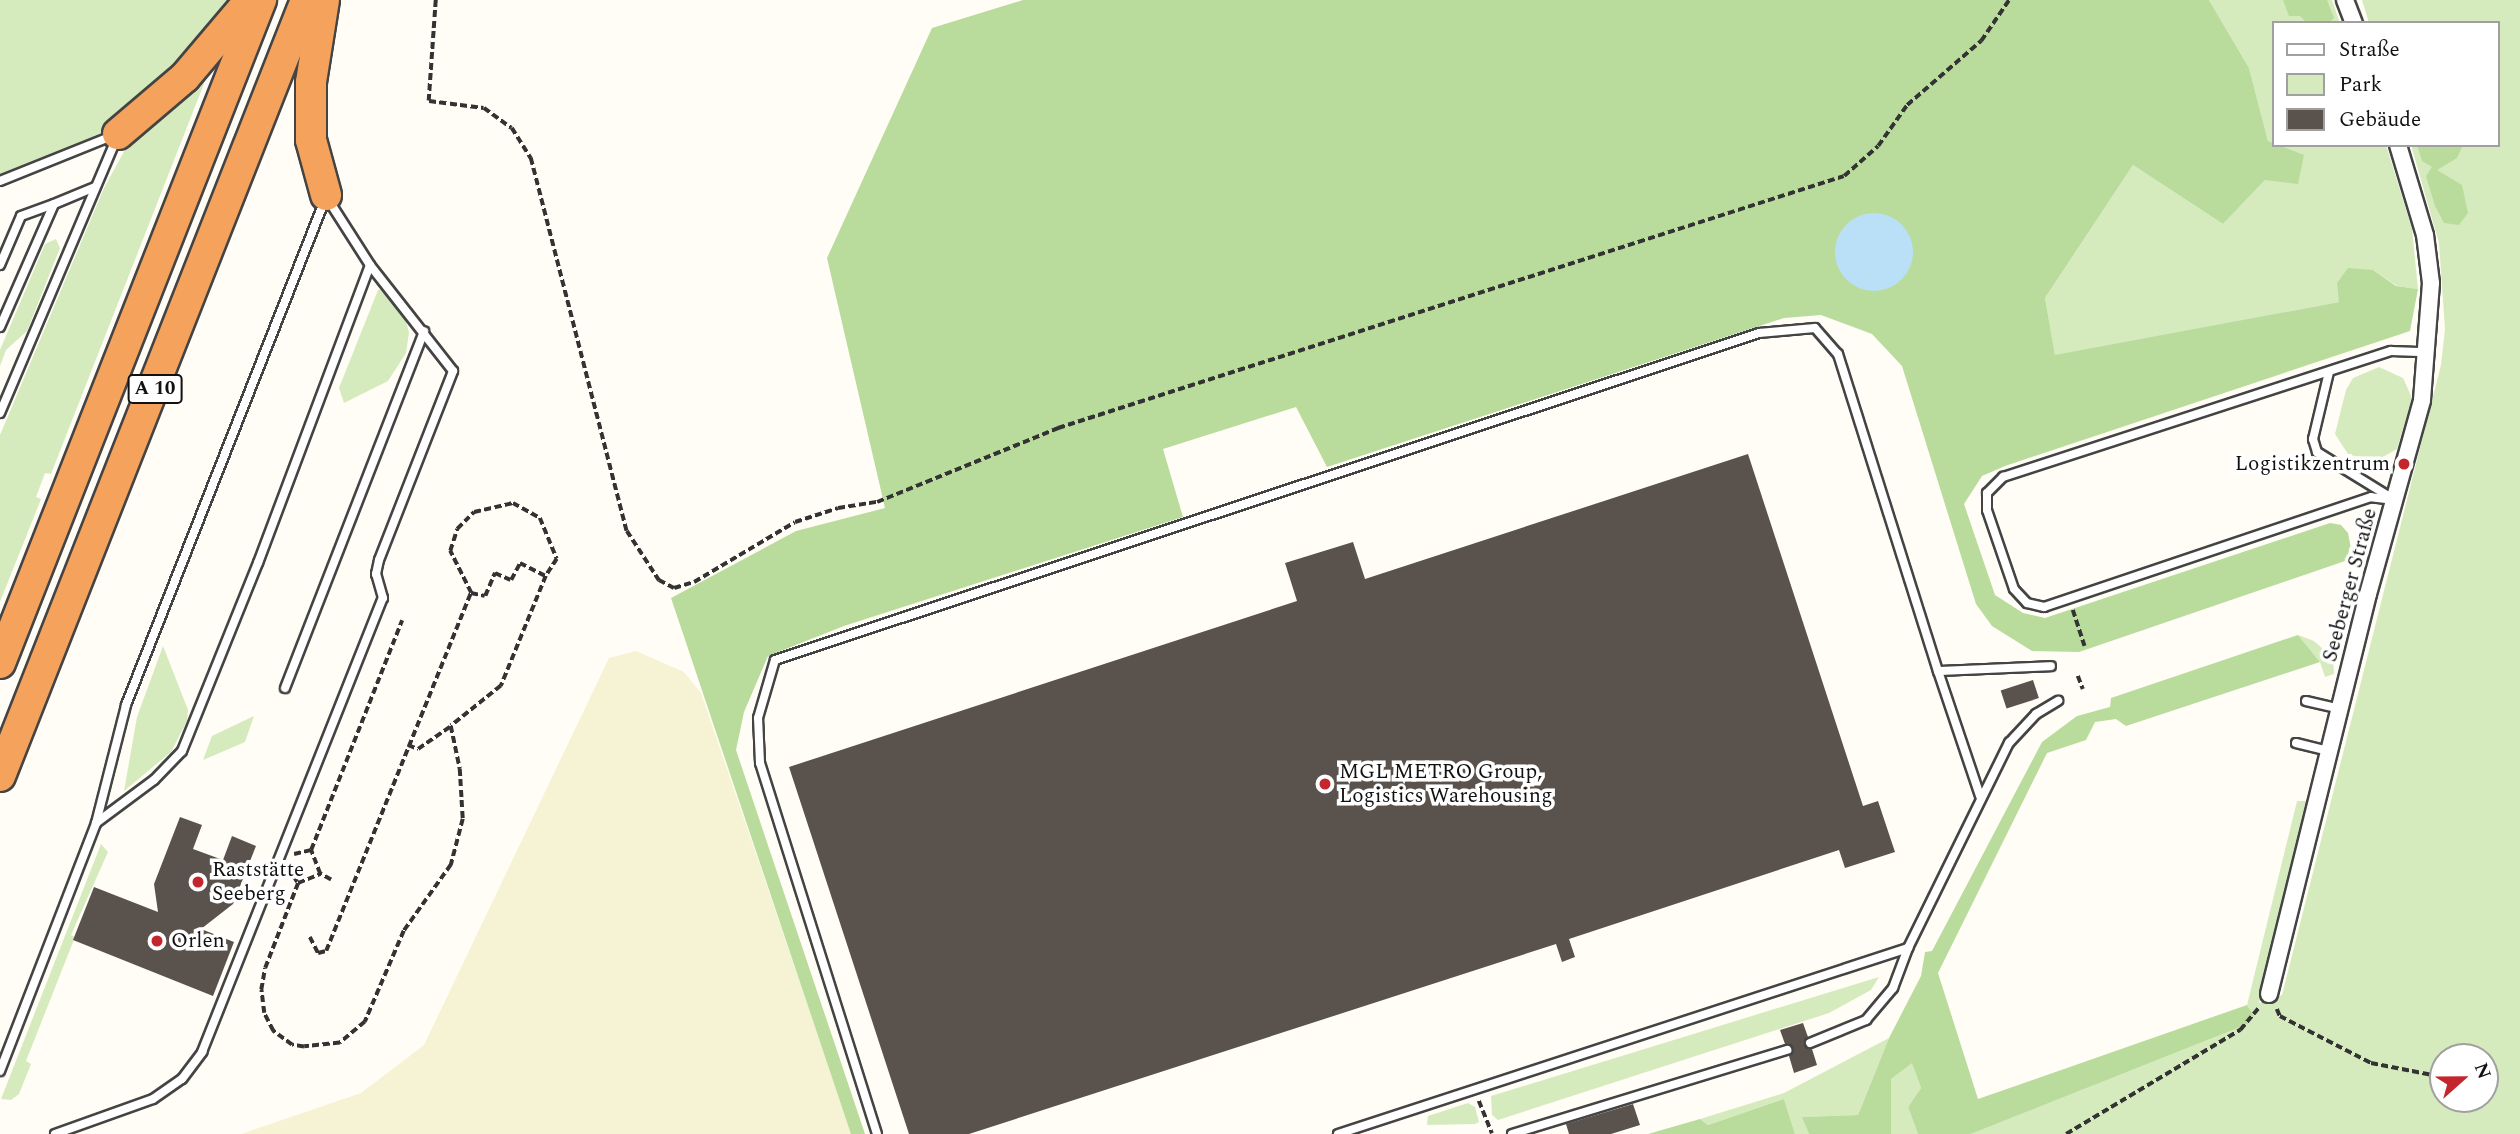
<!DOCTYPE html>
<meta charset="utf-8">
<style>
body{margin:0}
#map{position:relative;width:2520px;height:1134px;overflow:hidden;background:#fffdf5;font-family:Spectral,serif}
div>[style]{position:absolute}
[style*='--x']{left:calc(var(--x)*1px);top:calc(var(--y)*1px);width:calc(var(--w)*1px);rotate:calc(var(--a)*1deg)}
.farmland>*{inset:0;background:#f6f3d4}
.green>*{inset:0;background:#d5ebbd}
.forest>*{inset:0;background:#b9dc9c}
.water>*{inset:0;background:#b9e0f7}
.round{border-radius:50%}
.building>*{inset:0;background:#5a524d;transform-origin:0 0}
.path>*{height:3.5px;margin-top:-1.75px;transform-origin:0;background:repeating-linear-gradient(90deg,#333 0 7px,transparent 0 10.5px)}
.roads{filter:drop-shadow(2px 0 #444) drop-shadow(-2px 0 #444) drop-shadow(0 2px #444) drop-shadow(0 -2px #444)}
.service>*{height:8px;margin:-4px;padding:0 4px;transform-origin:4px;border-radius:4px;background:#fff}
.minor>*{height:16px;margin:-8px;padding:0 8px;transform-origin:8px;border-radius:8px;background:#fff}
.motorway>*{height:30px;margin:-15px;padding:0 15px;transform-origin:15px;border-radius:15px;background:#f5a25d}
.dots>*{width:19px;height:19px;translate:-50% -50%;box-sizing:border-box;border:4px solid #fff;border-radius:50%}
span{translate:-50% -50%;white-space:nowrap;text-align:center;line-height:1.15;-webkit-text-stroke:7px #fff;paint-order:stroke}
.shield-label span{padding:2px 5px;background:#fff;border:2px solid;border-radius:5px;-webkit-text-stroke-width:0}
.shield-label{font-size:19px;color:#111;font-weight:700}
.poi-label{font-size:21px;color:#111}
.right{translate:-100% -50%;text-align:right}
.left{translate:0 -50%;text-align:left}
.street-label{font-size:21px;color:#111}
.legend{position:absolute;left:2272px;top:21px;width:228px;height:126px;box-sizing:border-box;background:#fff;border:2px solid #a0a0a0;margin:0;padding:9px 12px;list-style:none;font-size:21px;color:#111}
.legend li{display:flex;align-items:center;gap:14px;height:35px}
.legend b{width:35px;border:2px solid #a0a0a0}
.north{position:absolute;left:2429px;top:1043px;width:70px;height:70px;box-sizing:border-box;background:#fff;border:2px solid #a0a0a0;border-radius:50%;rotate:69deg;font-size:19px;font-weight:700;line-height:28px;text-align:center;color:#111}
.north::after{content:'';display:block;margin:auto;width:24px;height:32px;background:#c4262e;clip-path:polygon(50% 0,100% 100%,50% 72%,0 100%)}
</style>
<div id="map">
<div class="farmland">
<i style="clip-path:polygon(636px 651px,684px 672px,701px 693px,852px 1134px,241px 1134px,361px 1093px,424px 1045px,609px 658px)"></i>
</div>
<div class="green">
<i style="clip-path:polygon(0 0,228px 0,196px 50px,105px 132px,0 174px)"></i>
<i style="clip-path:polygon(2209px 0,2332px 0,2340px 23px,2273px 23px,2273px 144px,2268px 141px,2249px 68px)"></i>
<i style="clip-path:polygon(evenodd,2362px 0,2520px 0,2520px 1134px,1971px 1134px,2248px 1024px,2254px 1016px,2247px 1005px,2297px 801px,2308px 801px,2259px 1003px,2282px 995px,2441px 365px,2445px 329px,2439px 243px,2411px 145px,2497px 145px,2497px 23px,2369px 23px,2362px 0,2443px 1057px,2485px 1057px,2485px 1099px,2443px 1099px,2443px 1057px)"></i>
<i style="clip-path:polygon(209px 71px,51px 474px,45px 473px,36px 497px,41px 499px,0 602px,0 435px,104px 188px,132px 137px)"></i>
<i style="clip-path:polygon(2277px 145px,2386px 145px,2412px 229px,2418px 289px,2397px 286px,2373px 270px,2339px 302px,2055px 356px,2045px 298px,2133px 165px,2223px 224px,2265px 180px,2282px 148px)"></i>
<i style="clip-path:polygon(56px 239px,60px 248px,27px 331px,6px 350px,0 366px,0 350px,45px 244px)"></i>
<i style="clip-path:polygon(386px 288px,404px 314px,409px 333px,406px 353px,388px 381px,344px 403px,339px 388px,378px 290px)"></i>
<i style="clip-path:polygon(2379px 367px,2403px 378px,2412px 398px,2397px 449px,2374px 462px,2348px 454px,2335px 434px,2346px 390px,2353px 378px)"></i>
<i style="clip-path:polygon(2298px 635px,2314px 641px,2333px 658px,2334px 674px,2325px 677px,2320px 662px)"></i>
<i style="clip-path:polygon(163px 646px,188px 710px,187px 721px,171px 752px,124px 791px,137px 717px)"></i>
<i style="clip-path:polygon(254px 716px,245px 742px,203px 760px,212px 736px)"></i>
<i style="clip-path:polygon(101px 844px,108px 852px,71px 935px,75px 937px,26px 1061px,31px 1064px,19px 1094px,11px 1100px,1px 1099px)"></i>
<i style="clip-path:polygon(1879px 977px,1871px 990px,1829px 1013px,1498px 1120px,1492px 1115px,1491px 1096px)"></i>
<i style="clip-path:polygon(1889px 1038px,1858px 1115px,1803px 1117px,1809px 1134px,1795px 1134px,1784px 1099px,1708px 1125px,1700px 1119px,1784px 1093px)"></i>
<i style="clip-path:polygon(1912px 1062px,1921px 1088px,1908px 1107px,1918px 1134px,1891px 1134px,1891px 1079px)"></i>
<i style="clip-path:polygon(1468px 1103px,1475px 1107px,1479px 1122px,1475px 1124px,1427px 1125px,1428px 1116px)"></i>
</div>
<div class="forest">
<i style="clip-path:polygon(1023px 0,2209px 0,2249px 68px,2268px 141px,2304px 155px,2298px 184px,2265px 180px,2223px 224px,2133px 165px,2045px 298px,2055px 355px,2339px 302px,2337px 283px,2348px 268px,2373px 270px,2396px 286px,2418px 289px,2410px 331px,2005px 466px,1982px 476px,1964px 504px,1995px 595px,2023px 613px,2045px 618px,2330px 523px,2341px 525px,2348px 533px,2352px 554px,2345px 561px,2079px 652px,2032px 651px,1992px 626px,1976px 604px,1902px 366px,1872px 334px,1821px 315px,1784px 318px,1327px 467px,1296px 407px,1163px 449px,1183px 517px,844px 626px,768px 656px,744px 712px,736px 750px,865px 1134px,851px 1134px,671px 598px,796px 531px,885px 508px,827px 258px,932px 28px)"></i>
<i style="clip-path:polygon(2283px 0,2327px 0,2334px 18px,2329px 23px,2307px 23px,2300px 16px,2289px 16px)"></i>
<i style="clip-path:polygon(2417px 145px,2463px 145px,2457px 158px,2437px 170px,2462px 185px,2468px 213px,2459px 225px,2444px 223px,2435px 206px,2426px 176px,2432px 167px,2422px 161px)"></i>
<i style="clip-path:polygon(2298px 635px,2320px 662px,2126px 726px,2116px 719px,2095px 722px,2086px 740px,2047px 753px,1938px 973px,1978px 1099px,2247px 1005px,2254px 1016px,2248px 1024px,1971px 1134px,1918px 1134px,1908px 1107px,1921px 1088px,1912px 1063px,1891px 1079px,1891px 1134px,1809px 1134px,1802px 1117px,1858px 1115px,1889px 1038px,1921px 976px,1925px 952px,1932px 951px,2042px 742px,2077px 716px,2110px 707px,2111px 698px)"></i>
<i style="clip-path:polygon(1784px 1099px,1795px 1134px,1648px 1134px,1700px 1119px,1708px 1125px)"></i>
</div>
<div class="water">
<i class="round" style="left:1835px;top:213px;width:78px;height:78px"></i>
</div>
<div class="building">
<i style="clip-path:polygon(1748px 454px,1863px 806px,1878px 801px,1895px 852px,1845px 868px,1839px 850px,1569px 939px,1575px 957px,1562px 962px,1556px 944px,969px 1134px,909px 1134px,789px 767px,1297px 601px,1285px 563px,1353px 542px,1365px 579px)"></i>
<i style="left:2033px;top:680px;width:19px;height:34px;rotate:72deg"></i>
<i style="clip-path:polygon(180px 817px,202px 825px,193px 849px,223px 860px,232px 836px,256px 846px,233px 904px,201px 929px,234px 942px,213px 996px,73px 940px,94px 887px,158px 912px,154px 884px)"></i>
<i style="clip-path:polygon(1803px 1023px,1808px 1037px,1804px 1045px,1812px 1049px,1817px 1065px,1794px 1073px,1789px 1056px,1793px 1047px,1785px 1044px,1780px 1030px)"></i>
<i style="clip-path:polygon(1633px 1104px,1640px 1125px,1611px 1134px,1569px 1134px,1566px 1124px)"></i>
</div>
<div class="path">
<i style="--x:436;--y:0;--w:101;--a:94"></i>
<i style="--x:429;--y:101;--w:55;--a:7.3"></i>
<i style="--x:484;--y:108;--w:34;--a:36"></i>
<i style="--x:512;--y:128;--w:36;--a:58"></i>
<i style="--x:531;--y:158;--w:385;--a:75.6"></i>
<i style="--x:627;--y:531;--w:59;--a:56.9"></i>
<i style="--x:659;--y:580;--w:17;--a:28"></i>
<i style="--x:674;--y:588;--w:21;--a:-17"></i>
<i style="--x:694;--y:582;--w:117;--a:-30.7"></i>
<i style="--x:795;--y:522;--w:45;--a:-18"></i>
<i style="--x:838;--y:508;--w:39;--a:-9"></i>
<i style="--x:877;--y:502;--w:196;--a:-22.2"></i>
<i style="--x:1058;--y:428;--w:825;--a:-17.78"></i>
<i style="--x:1844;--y:176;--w:45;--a:-41.4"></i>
<i style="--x:1878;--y:146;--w:50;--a:-54.7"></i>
<i style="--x:1907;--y:105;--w:98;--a:-40.9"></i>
<i style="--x:1981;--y:41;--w:50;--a:-55.7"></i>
<i style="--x:471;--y:593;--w:14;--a:12"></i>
<i style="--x:485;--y:596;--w:25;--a:-67"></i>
<i style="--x:495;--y:573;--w:17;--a:24"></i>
<i style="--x:511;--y:580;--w:19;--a:-62"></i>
<i style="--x:520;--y:563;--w:29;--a:27"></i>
<i style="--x:2073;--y:610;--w:38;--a:72"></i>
<i style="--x:2078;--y:676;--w:14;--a:69"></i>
<i style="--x:408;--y:745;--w:11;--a:22"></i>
<i style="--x:418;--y:749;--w:40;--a:-34.9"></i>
<i style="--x:294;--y:854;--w:17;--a:-13"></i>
<i style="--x:288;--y:867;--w:19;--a:58"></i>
<i style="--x:331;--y:880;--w:13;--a:-151"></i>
<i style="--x:320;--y:874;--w:26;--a:-111"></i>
<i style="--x:311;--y:850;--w:247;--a:-68.4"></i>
<i style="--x:310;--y:937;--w:18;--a:63"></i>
<i style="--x:318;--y:953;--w:8;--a:-14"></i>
<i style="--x:326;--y:951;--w:386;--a:-68"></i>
<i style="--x:471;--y:593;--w:47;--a:-116.6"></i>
<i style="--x:450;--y:551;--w:23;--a:-72"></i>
<i style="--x:457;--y:529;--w:24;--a:-45"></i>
<i style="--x:474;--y:512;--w:40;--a:-13"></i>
<i style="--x:513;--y:503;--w:31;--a:29"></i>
<i style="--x:540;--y:518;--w:44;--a:67.5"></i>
<i style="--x:557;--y:559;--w:20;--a:123"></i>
<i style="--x:546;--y:576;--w:119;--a:112.2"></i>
<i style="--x:501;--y:686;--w:64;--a:141.3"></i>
<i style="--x:451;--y:726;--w:44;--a:78.2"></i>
<i style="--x:460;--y:769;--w:50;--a:86.6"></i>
<i style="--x:463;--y:819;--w:48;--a:104.6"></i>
<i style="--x:451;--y:865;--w:81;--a:125.5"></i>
<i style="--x:404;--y:931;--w:99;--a:113.2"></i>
<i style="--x:365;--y:1022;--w:33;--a:140"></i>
<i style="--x:340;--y:1043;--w:36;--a:174"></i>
<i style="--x:304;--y:1047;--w:12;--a:-171"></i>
<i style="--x:292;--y:1045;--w:24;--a:-144"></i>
<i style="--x:273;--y:1031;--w:20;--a:-117"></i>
<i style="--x:264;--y:1013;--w:23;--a:-97"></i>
<i style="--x:261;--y:990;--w:22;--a:-80"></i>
<i style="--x:265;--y:968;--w:91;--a:-68.8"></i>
<i style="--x:298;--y:883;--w:24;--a:-22"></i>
<i style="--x:2277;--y:1009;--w:8;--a:67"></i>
<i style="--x:2280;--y:1016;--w:102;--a:27.3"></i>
<i style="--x:2371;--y:1063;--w:73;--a:11"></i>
<i style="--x:2485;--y:1091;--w:5;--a:22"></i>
<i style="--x:1479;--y:1101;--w:35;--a:68"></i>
<i style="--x:2066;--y:1134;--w:203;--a:-30.9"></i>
<i style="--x:2240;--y:1030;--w:31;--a:-50"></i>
</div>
<div class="roads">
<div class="service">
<i style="--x:0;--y:181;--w:121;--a:-21.9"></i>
<i style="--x:0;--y:265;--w:53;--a:-66.8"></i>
<i style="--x:21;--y:216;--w:35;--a:-20"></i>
<i style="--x:0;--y:327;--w:134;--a:-66.3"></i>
<i style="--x:54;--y:204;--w:44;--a:-22.5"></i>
<i style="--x:2329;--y:372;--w:69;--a:103.4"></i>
<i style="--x:2313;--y:439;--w:14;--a:73"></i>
<i style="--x:2317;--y:452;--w:86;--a:31.7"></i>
<i style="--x:0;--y:413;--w:297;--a:-67"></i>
<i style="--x:2394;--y:500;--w:23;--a:-173"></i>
<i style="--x:2371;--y:497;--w:345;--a:161.4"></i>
<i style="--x:2044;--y:607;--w:17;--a:-167"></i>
<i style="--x:2027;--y:603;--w:19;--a:-133"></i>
<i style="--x:2014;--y:589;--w:83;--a:-108.9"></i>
<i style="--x:1987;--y:510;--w:17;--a:-90"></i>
<i style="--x:1987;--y:493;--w:23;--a:-45"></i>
<i style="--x:2003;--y:477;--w:408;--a:-18"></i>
<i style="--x:2391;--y:351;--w:35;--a:2"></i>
<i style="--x:1938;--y:671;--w:132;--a:71.4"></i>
<i style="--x:285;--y:688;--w:383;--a:-68.7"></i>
<i style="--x:2306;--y:701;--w:35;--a:13"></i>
<i style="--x:2296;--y:743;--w:34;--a:14"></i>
<i style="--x:96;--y:823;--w:122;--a:-75.7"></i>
<i style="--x:126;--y:705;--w:541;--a:-68.51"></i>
<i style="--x:1810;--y:1043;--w:61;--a:-22.3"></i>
<i style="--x:1866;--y:1020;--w:42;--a:-49.8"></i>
<i style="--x:1893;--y:988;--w:43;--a:-69.4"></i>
<i style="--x:0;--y:1071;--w:266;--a:-68.8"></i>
<i style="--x:96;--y:823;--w:72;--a:-36.6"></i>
<i style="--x:154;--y:780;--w:40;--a:-46"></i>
<i style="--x:182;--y:751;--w:203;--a:-68"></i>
<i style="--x:258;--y:563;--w:318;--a:-69.4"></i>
<i style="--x:370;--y:265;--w:76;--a:-122.6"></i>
<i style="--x:55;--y:1134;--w:104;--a:-19.7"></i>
<i style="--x:153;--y:1099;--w:35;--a:-35"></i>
<i style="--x:182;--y:1079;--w:34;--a:-53"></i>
<i style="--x:202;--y:1052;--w:489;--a:-68.3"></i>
<i style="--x:383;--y:598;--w:25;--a:-106"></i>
<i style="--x:376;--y:574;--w:14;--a:-78"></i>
<i style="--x:379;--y:560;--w:203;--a:-68.6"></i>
<i style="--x:453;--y:371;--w:135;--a:-128.1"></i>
<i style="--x:877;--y:1134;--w:389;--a:-107.5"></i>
<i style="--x:760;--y:763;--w:45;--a:-92.5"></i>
<i style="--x:758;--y:718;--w:60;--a:-73.7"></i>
<i style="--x:775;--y:660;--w:1037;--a:-18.38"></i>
<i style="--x:1759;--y:333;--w:56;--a:-5.1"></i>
<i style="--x:1815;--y:328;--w:35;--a:49"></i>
<i style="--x:1838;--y:354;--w:332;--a:72.5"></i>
<i style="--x:1938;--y:671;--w:113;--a:-2.5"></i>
<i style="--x:1338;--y:1134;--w:600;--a:-18.07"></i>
<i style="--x:1908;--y:948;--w:229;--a:-63.8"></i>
<i style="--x:2009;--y:743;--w:40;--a:-47"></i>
<i style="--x:2036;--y:714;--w:26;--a:-31"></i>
<i style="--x:1512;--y:1134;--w:288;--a:-17"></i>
</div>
<div class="minor">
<i style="--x:2345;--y:0;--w:25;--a:69"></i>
<i style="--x:2269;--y:994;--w:412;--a:-76.1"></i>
<i style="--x:2368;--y:594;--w:201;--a:-74.4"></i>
<i style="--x:2422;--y:400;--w:117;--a:-85.6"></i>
<i style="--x:2431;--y:283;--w:48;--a:-97.1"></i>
<i style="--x:2425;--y:235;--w:94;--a:-106.7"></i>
</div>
<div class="motorway">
<i style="--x:324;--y:0;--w:83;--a:99"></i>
<i style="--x:311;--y:82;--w:58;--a:90"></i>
<i style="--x:311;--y:140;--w:57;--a:74.7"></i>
<i style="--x:118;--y:134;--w:88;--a:-40.4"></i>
<i style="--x:185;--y:77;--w:101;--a:-49.8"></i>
<i style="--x:0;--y:663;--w:713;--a:-68.51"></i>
<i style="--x:0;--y:776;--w:834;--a:-68.48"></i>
</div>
</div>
<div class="dots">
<i style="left:2404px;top:464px;background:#c4262e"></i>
<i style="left:1325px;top:784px;background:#c4262e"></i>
<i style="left:198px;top:882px;background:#c4262e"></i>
<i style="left:157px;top:941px;background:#c4262e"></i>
</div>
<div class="shield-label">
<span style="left:155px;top:389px">A 10</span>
</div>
<div class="poi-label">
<span class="right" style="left:2390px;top:464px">Logistikzentrum</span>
<span class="left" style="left:1339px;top:784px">MGL METRO Group,<br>Logistics Warehousing</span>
<span class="left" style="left:212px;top:882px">Raststätte<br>Seeberg</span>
<span class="left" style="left:171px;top:941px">Orlen</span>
</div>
<div class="street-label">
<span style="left:2350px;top:585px;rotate:-75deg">Seeberger Straße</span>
</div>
<ul class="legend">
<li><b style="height:9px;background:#fff"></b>Straße</li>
<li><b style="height:19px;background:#d5ebbd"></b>Park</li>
<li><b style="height:19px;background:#5a524d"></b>Gebäude</li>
</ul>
<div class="north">N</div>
</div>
